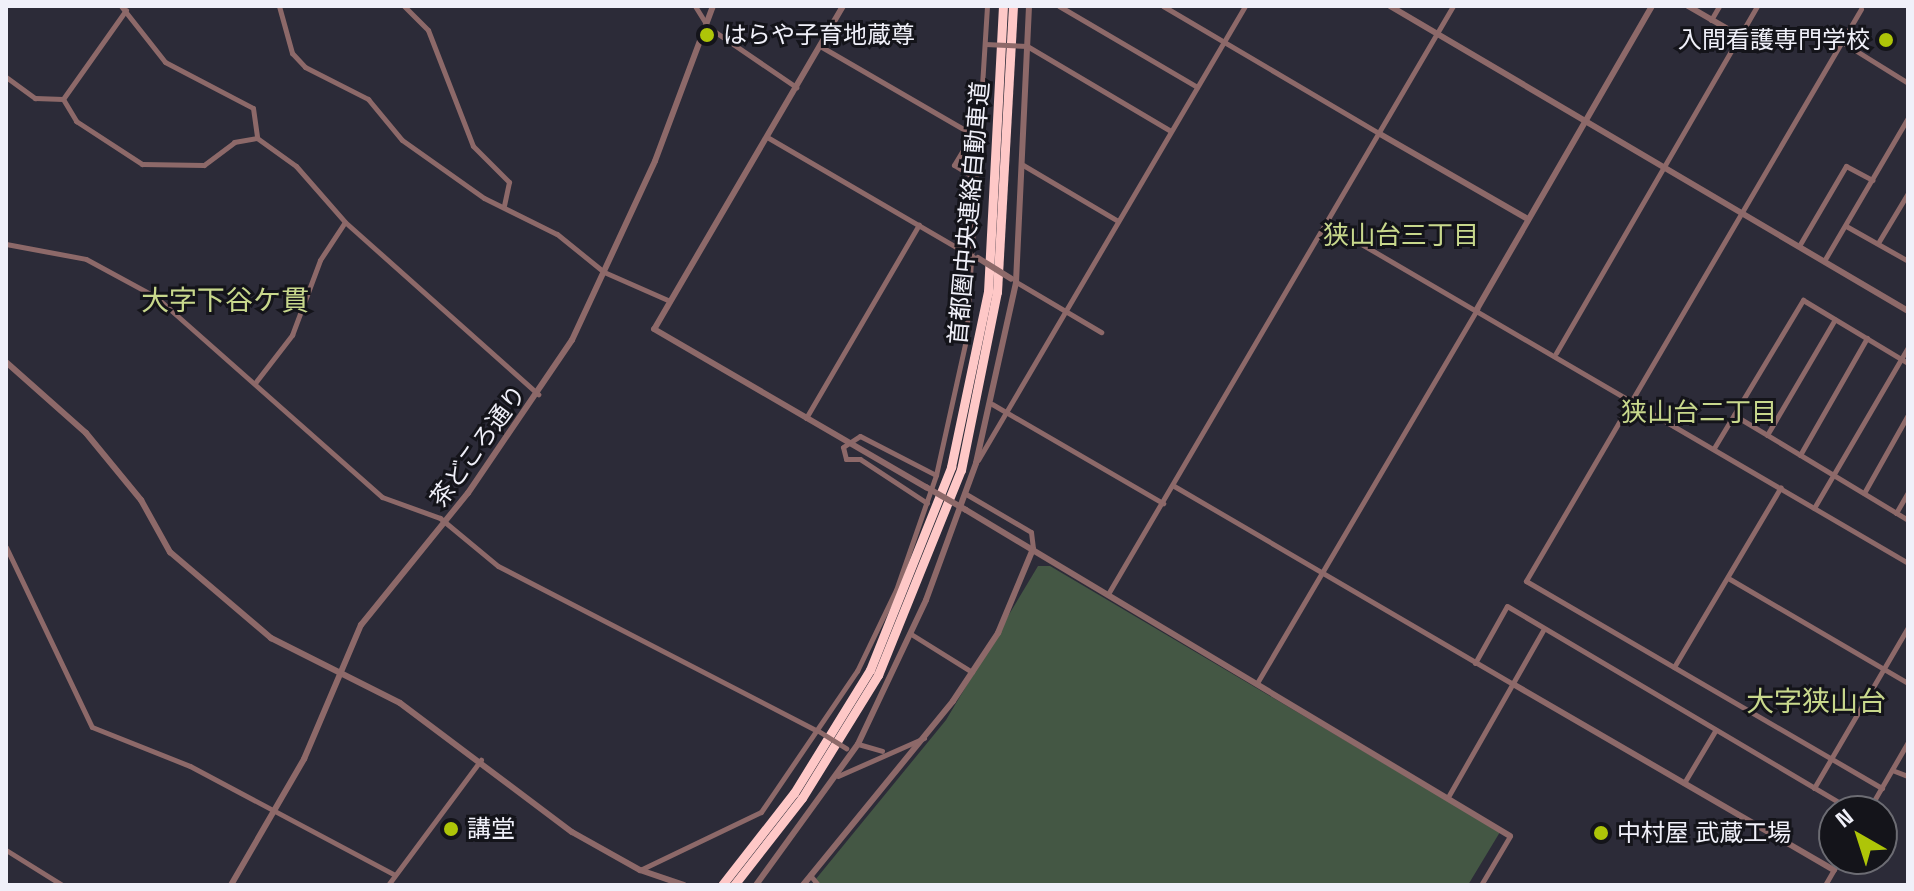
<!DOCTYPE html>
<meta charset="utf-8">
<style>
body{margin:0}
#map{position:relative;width:1914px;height:891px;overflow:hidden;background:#2c2b38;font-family:"Space Grotesk","Noto Sans JP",sans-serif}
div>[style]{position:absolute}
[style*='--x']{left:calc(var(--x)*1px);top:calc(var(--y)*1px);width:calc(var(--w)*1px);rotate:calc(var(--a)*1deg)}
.green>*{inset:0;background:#445744}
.minor>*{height:5px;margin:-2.5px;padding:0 2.5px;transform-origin:2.5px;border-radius:2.5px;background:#8d6969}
.tertiary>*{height:6px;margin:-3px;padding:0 3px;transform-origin:3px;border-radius:3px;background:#8d6969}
.motorway>*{height:9px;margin:-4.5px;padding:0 4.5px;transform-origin:4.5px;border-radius:4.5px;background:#fec8c7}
.minor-bridge>*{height:5px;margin:-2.5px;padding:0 2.5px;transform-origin:2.5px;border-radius:2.5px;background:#8d6969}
.tertiary-bridge>*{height:6px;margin:-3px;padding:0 3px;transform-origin:3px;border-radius:3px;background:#8d6969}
.dots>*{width:22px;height:22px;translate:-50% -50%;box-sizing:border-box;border:4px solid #14141a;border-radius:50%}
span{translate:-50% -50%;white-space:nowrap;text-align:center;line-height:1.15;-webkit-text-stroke:6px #14141a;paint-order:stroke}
.poi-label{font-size:24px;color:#f0f0f9}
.left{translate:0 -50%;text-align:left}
.right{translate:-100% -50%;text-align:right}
.street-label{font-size:24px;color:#f0f0f9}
.neighbourhood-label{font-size:26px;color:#c8d88c}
.quarter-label{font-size:28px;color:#c8d88c}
.frame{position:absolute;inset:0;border:8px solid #f0f0f9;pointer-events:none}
.north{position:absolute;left:1818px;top:795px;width:80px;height:80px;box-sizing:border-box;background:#14141a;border:2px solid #6c6c73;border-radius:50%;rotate:321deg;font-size:22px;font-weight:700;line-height:32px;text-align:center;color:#f0f0f9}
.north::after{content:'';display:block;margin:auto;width:28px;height:36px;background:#aec508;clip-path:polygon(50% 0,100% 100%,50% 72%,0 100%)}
</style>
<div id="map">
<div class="green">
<i style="clip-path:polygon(1038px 566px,1050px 566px,1500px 832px,1468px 885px,811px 885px,946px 720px)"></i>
</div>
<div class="minor">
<i style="--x:121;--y:6;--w:71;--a:51.8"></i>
<i style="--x:165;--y:62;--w:99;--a:27.6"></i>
<i style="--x:253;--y:108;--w:30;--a:82"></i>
<i style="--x:257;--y:138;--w:48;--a:35.7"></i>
<i style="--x:296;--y:166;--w:74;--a:48.8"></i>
<i style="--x:345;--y:222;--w:259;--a:41.7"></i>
<i style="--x:279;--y:6;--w:49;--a:74.5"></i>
<i style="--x:292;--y:53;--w:19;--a:47"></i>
<i style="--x:305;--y:67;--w:71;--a:26.9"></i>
<i style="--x:368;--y:99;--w:53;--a:50.3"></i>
<i style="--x:402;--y:140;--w:100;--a:35.3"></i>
<i style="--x:484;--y:198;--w:81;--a:26.3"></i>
<i style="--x:557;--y:234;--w:60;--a:39"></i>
<i style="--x:604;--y:272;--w:72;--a:23.7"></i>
<i style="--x:404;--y:6;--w:34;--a:45"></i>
<i style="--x:428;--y:30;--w:124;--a:68.8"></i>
<i style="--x:473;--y:146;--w:51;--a:45"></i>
<i style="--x:509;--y:182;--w:24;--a:102"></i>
<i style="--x:695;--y:6;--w:25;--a:58"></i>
<i style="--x:708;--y:27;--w:107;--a:34.3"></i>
<i style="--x:1059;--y:6;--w:160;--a:30.4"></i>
<i style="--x:1163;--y:6;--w:252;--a:30.5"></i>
<i style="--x:1861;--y:9;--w:663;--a:120.36"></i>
<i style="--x:1526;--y:581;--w:412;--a:30.2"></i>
<i style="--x:1711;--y:20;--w:16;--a:-60"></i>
<i style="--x:1842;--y:42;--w:78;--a:31.8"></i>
<i style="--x:820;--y:46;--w:190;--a:30.1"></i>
<i style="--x:1027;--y:46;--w:167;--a:30.6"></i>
<i style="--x:6;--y:77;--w:36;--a:36"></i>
<i style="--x:35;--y:98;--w:28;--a:2"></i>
<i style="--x:63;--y:99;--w:26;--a:59"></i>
<i style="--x:76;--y:121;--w:79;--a:33.1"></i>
<i style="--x:142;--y:164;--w:62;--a:0.9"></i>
<i style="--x:204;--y:165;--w:38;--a:-37"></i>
<i style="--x:234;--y:142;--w:23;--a:-10"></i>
<i style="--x:63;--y:99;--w:109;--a:-54.7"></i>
<i style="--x:972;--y:135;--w:35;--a:121"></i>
<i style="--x:954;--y:165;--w:32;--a:32"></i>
<i style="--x:767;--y:137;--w:241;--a:30.2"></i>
<i style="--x:1023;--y:165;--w:110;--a:30.5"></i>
<i style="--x:1327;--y:224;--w:673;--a:30.26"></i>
<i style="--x:1846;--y:226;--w:71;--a:29.4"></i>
<i style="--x:1878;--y:243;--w:58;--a:-59"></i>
<i style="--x:6;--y:244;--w:81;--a:10.6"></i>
<i style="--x:86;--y:259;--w:80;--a:28.5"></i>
<i style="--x:156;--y:297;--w:302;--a:41.5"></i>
<i style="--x:382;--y:497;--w:62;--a:19.9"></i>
<i style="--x:440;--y:518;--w:75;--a:39.6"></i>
<i style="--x:498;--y:566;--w:359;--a:27.3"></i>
<i style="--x:1799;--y:246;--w:93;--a:-59.6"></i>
<i style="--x:1846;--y:166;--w:30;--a:28"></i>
<i style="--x:1824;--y:261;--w:166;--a:-59.6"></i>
<i style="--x:1016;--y:282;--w:99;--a:30.5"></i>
<i style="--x:1556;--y:353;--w:401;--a:-59.9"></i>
<i style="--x:255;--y:383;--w:61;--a:-52.4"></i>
<i style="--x:292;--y:335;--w:80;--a:-69.5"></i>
<i style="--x:320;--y:260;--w:45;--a:-56.7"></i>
<i style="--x:992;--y:404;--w:198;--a:30.1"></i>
<i style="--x:1734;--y:415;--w:203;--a:31.1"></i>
<i style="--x:806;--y:418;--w:224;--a:-59.7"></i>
<i style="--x:1767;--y:435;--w:134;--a:-59.6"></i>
<i style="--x:1714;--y:448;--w:173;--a:-59"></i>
<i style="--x:1803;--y:300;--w:122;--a:31"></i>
<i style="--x:1800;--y:455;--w:135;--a:-60.2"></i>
<i style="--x:978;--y:460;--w:527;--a:-59.54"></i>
<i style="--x:1174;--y:486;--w:393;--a:30.3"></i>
<i style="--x:1864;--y:493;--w:90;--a:-60.6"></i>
<i style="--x:966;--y:494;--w:75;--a:30.3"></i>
<i style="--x:1031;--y:532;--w:17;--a:83"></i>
<i style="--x:927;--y:503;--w:80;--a:-146.7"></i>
<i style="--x:860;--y:459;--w:14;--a:180"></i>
<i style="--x:846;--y:459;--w:12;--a:-104"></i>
<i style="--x:843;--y:447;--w:20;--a:-33"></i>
<i style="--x:860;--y:436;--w:85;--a:27.2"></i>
<i style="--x:1814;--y:508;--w:186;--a:-59.7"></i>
<i style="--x:1896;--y:513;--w:24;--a:-60"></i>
<i style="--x:6;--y:547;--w:199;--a:64.5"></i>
<i style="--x:92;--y:727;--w:105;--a:21.7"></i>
<i style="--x:190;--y:766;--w:232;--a:28"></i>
<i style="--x:1728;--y:578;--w:208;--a:30.3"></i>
<i style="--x:1108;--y:594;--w:682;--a:-59.6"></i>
<i style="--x:911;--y:634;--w:72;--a:31.9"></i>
<i style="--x:1475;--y:663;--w:65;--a:-60.7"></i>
<i style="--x:1507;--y:606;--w:402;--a:30.6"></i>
<i style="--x:1674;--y:667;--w:209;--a:-59.3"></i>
<i style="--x:1257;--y:683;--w:434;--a:-59.5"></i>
<i style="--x:858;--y:744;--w:25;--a:16"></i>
<i style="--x:1892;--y:770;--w:17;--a:21"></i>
<i style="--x:838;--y:776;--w:94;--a:-23.8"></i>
<i style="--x:1684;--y:783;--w:61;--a:-59.2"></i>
<i style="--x:1814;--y:788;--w:186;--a:-59.7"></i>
<i style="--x:1448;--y:797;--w:193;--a:-60.3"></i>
<i style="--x:1868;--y:811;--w:80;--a:-59.9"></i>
<i style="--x:6;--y:850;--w:66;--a:32"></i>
<i style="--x:640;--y:870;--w:134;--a:-25.6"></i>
<i style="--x:761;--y:812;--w:171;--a:-55.8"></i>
<i style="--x:857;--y:671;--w:90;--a:-64.3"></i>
<i style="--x:896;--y:590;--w:122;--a:-70.8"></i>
<i style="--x:936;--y:475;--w:138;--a:-77.5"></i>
<i style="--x:966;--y:340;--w:335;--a:-86.4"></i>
<i style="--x:810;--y:875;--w:13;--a:51"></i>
<i style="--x:388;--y:885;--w:156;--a:-53.4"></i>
<i style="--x:1481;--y:885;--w:57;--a:-59.4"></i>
<i style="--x:1825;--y:885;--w:30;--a:-60"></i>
</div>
<div class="tertiary">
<i style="--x:843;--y:6;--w:374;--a:120.3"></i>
<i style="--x:654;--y:329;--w:315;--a:30.2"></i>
<i style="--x:1390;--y:6;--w:601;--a:30.49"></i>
<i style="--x:1688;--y:6;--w:60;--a:30"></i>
<i style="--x:1380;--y:134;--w:171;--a:29.9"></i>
<i style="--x:1477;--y:309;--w:350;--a:-60"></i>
<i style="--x:6;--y:362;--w:107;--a:41.6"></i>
<i style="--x:86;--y:433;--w:87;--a:50.6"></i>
<i style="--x:141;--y:500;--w:60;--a:60.9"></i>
<i style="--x:170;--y:552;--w:133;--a:40.4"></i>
<i style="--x:271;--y:638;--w:144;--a:26.7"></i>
<i style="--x:400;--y:703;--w:215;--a:36.9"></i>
<i style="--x:572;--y:832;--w:78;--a:29.2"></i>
<i style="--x:640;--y:870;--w:46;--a:18.8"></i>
<i style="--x:966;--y:510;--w:634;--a:30.93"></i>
<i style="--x:1513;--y:684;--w:371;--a:30.1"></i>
<i style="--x:231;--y:885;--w:146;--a:-59.9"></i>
<i style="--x:304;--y:759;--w:146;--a:-67"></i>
<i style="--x:361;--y:625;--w:170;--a:-51"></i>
<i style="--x:468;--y:493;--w:185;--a:-55.8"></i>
<i style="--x:572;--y:340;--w:197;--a:-65.1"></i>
<i style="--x:655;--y:161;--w:165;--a:-69.5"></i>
<i style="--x:756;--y:885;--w:174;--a:-54.1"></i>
<i style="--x:858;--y:744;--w:159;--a:-64.7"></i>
<i style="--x:926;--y:600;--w:146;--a:-69.9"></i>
<i style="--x:976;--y:463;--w:185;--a:-77.5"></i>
<i style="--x:1016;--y:282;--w:276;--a:-87.3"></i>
<i style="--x:803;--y:885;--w:237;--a:-50.8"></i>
<i style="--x:953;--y:701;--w:82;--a:-56.5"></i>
<i style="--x:998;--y:633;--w:91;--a:-67.4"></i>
</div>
<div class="motorway">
<i style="--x:722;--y:885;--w:117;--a:-52"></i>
<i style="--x:794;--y:793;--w:145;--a:-58.3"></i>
<i style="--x:870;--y:670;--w:219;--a:-68.2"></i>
<i style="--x:951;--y:467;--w:179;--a:-78.1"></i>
<i style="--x:988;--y:292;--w:286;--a:-87"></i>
<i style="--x:734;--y:885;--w:110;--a:-52"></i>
<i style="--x:802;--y:798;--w:145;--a:-58.3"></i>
<i style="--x:878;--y:675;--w:221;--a:-68"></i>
<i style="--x:961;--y:470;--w:182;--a:-78.6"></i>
<i style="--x:997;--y:292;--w:286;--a:-86.8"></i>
</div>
<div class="minor-bridge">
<i style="--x:985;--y:44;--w:42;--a:2.7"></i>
<i style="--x:820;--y:732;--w:31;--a:32"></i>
</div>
<div class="tertiary-bridge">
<i style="--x:978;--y:258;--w:39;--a:32"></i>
<i style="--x:926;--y:487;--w:46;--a:29.9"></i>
</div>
<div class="dots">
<i style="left:707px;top:35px;background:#aec508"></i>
<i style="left:1886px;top:40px;background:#aec508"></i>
<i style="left:451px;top:829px;background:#aec508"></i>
<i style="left:1601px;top:833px;background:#aec508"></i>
</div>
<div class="poi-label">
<span class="left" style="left:723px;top:35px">はらや子育地蔵尊</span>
<span class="right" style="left:1870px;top:40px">入間看護専門学校</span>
<span class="left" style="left:467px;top:829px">講堂</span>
<span class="left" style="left:1617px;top:833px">中村屋 武蔵工場</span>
</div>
<div class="street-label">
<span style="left:969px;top:213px;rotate:-85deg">首都圏中央連絡自動車道</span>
<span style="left:478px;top:446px;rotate:-54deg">茶どころ通り</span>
</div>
<div class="neighbourhood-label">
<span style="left:1401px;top:236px">狭山台三丁目</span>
<span style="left:1699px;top:413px">狭山台二丁目</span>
</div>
<div class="quarter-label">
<span style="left:225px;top:300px">大字下谷ケ貫</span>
<span style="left:1816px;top:701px">大字狭山台</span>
</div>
<div class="frame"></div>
<div class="north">N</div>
</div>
